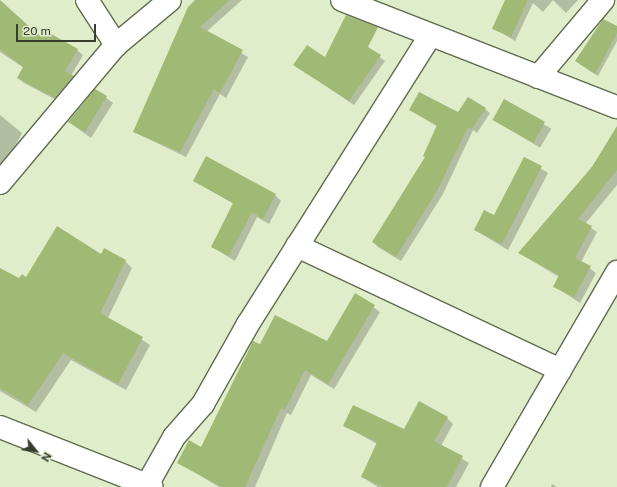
<!DOCTYPE html>
<style>
body{margin:0}
#map{position:relative;width:617px;height:487px;overflow:hidden;background:#e0edcb;font-family:"Public Sans",sans-serif}
div>[style]{position:absolute}
[style*='--x']{left:calc(var(--x)*1px);top:calc(var(--y)*1px);width:calc(var(--w)*1px);rotate:calc(var(--a)*1deg)}
.shadow>*{inset:0;background:#0003;transform-origin:0 0}
.building>*{inset:0;background:#a0b974;transform-origin:0 0}
.roads{filter:drop-shadow(1px 0 #606c4e) drop-shadow(-1px 0 #606c4e) drop-shadow(0 1px #606c4e) drop-shadow(0 -1px #606c4e)}
.minor>*{height:22px;margin:-11px;padding:0 11px;transform-origin:11px;border-radius:11px;background:#fff}
span{translate:-50% -50%;white-space:nowrap;text-align:center;line-height:1.15;-webkit-text-stroke:3px #e0edcb;paint-order:stroke}
.north{position:absolute;left:16px;top:431px;width:40px;height:40px;-webkit-text-stroke:3px #e0edcb;paint-order:stroke;rotate:120deg;font-size:11px;font-weight:700;line-height:16px;text-align:center;color:#373d2f}
.north::after{content:'';display:block;margin:auto;width:14px;height:18px;background:#373d2f;clip-path:polygon(50% 0,100% 100%,50% 72%,0 100%)}
.scale{position:absolute;left:16px;top:24px;width:80px;height:18px;box-sizing:border-box;border:2px solid #373d2f;border-top:0;padding-left:5px;font-size:12px;line-height:14px;white-space:nowrap;color:#373d2f;-webkit-text-stroke:3px #e0edcb;paint-order:stroke}
</style>
<div id="map">
<div class="shadow">
<i style="clip-path:polygon(197px 0,242px 0,206px 32px,248px 57px,226px 98px,220px 94px,186px 157px,134px 132px)"></i>
<i style="clip-path:polygon(506px 0,578px 0,566px 13px,553px 0,543px 12px,533px 3px,515px 41px,493px 28px)"></i>
<i style="clip-path:polygon(0 1px,40px 38px,77px 50px,83px 55px,71px 76px,79px 82px,62px 103px,24px 83px,18px 78px,24px 68px,0 52px)"></i>
<i style="clip-path:polygon(340px 29px,385px 61px,354px 105px,295px 65px,325px 58px)"></i>
<i style="clip-path:polygon(617px 30px,617px 41px,598px 76px,576px 61px)"></i>
<i style="clip-path:polygon(96px 90px,113px 103px,91px 138px,69px 122px)"></i>
<i style="left:505px;top:101px;width:54px;height:22px;rotate:31deg"></i>
<i style="clip-path:polygon(485px 109px,490px 113px,477px 133px,473px 130px,443px 194px,401px 261px,378px 247px,373px 242px,426px 158px,438px 127px,410px 110px,458px 114px)"></i>
<i style="clip-path:polygon(0 115px,22px 133px,4px 169px,0 168px)"></i>
<i style="clip-path:polygon(617px 128px,617px 185px,585px 224px,597px 232px,581px 262px,596px 273px,580px 303px,554px 286px,559px 277px,519px 253px,592px 167px)"></i>
<i style="clip-path:polygon(524px 158px,548px 173px,508px 250px,475px 230px,494px 216px)"></i>
<i style="clip-path:polygon(194px 181px,275px 195px,281px 201px,269px 224px,257px 217px,235px 261px,212px 247px,234px 204px)"></i>
<i style="clip-path:polygon(102px 255px,125px 261px,132px 268px,108px 318px,150px 345px,126px 390px,71px 360px,36px 412px,0 391px,0 269px,19px 280px)"></i>
<i style="clip-path:polygon(356px 294px,380px 312px,334px 389px,311px 375px,291px 415px,287px 413px,255px 487px,219px 487px,179px 463px,202px 448px,261px 345px,327px 342px)"></i>
<i style="clip-path:polygon(447px 418px,453px 424px,441px 446px,469px 463px,456px 487px,378px 487px,362px 477px,377px 444px,345px 426px,405px 430px)"></i>
<i style="clip-path:polygon(552px 484px,557px 487px,551px 487px)"></i>
</div>
<div class="building">
<i style="clip-path:polygon(0 0,40px 36px,44px 30px,78px 49px,65px 71px,74px 76px,55px 98px,17px 78px,23px 67px,0 49px)"></i>
<i style="clip-path:polygon(195px 0,230px 0,200px 27px,243px 50px,220px 93px,214px 89px,180px 152px,133px 132px,188px 7px)"></i>
<i style="clip-path:polygon(505px 0,528px 0,511px 37px,492px 29px)"></i>
<i style="clip-path:polygon(346px 15px,378px 27px,368px 47px,381px 55px,349px 101px,293px 65px,307px 45px,325px 57px)"></i>
<i style="clip-path:polygon(603px 19px,617px 26px,617px 33px,595px 74px,575px 61px)"></i>
<i style="clip-path:polygon(95px 89px,107px 96px,85px 132px,68px 122px)"></i>
<i style="clip-path:polygon(419px 92px,458px 112px,468px 97px,486px 108px,472px 129px,468px 127px,438px 189px,396px 257px,372px 242px,425px 157px,423px 156px,437px 125px,409px 110px)"></i>
<i style="left:504px;top:99px;width:47px;height:24px;rotate:29deg"></i>
<i style="clip-path:polygon(617px 126px,617px 170px,578px 219px,592px 226px,575px 258px,591px 266px,574px 297px,553px 287px,559px 275px,518px 253px,592px 167px)"></i>
<i style="clip-path:polygon(206px 156px,276px 194px,263px 219px,252px 212px,229px 256px,211px 247px,233px 203px,193px 181px)"></i>
<i style="clip-path:polygon(524px 157px,542px 166px,502px 244px,474px 230px,484px 210px,494px 215px)"></i>
<i style="clip-path:polygon(57px 226px,101px 254px,104px 248px,126px 260px,100px 313px,143px 337px,118px 384px,63px 353px,28px 405px,0 388px,0 268px,19px 278px,22px 274px,26px 277px)"></i>
<i style="clip-path:polygon(355px 293px,375px 305px,328px 384px,305px 370px,285px 410px,281px 408px,245px 487px,222px 487px,177px 463px,189px 440px,201px 447px,253px 341px,260px 344px,275px 315px,327px 341px)"></i>
<i style="clip-path:polygon(419px 401px,448px 417px,434px 441px,463px 456px,447px 487px,384px 487px,361px 477px,377px 442px,343px 426px,353px 405px,404px 429px)"></i>
</div>
<div class="roads">
<div class="minor">
<i style="--x:87;--y:0;--w:54;--a:57.2"></i>
<i style="--x:342;--y:0;--w:295;--a:21.3"></i>
<i style="--x:538;--y:77;--w:101;--a:-49.8"></i>
<i style="--x:0;--y:183;--w:180;--a:-50"></i>
<i style="--x:116;--y:45;--w:70;--a:-39.8"></i>
<i style="--x:297;--y:246;--w:291;--a:25.2"></i>
<i style="--x:0;--y:427;--w:163;--a:21.5"></i>
<i style="--x:147;--y:485;--w:55;--a:-60.6"></i>
<i style="--x:174;--y:437;--w:44;--a:-48.7"></i>
<i style="--x:203;--y:404;--w:92;--a:-60.6"></i>
<i style="--x:248;--y:324;--w:341;--a:-57.7"></i>
<i style="--x:492;--y:487;--w:249;--a:-59.8"></i>
</div>
</div>
<div class="north">N</div>
<div class="scale">20 m</div>
</div>
